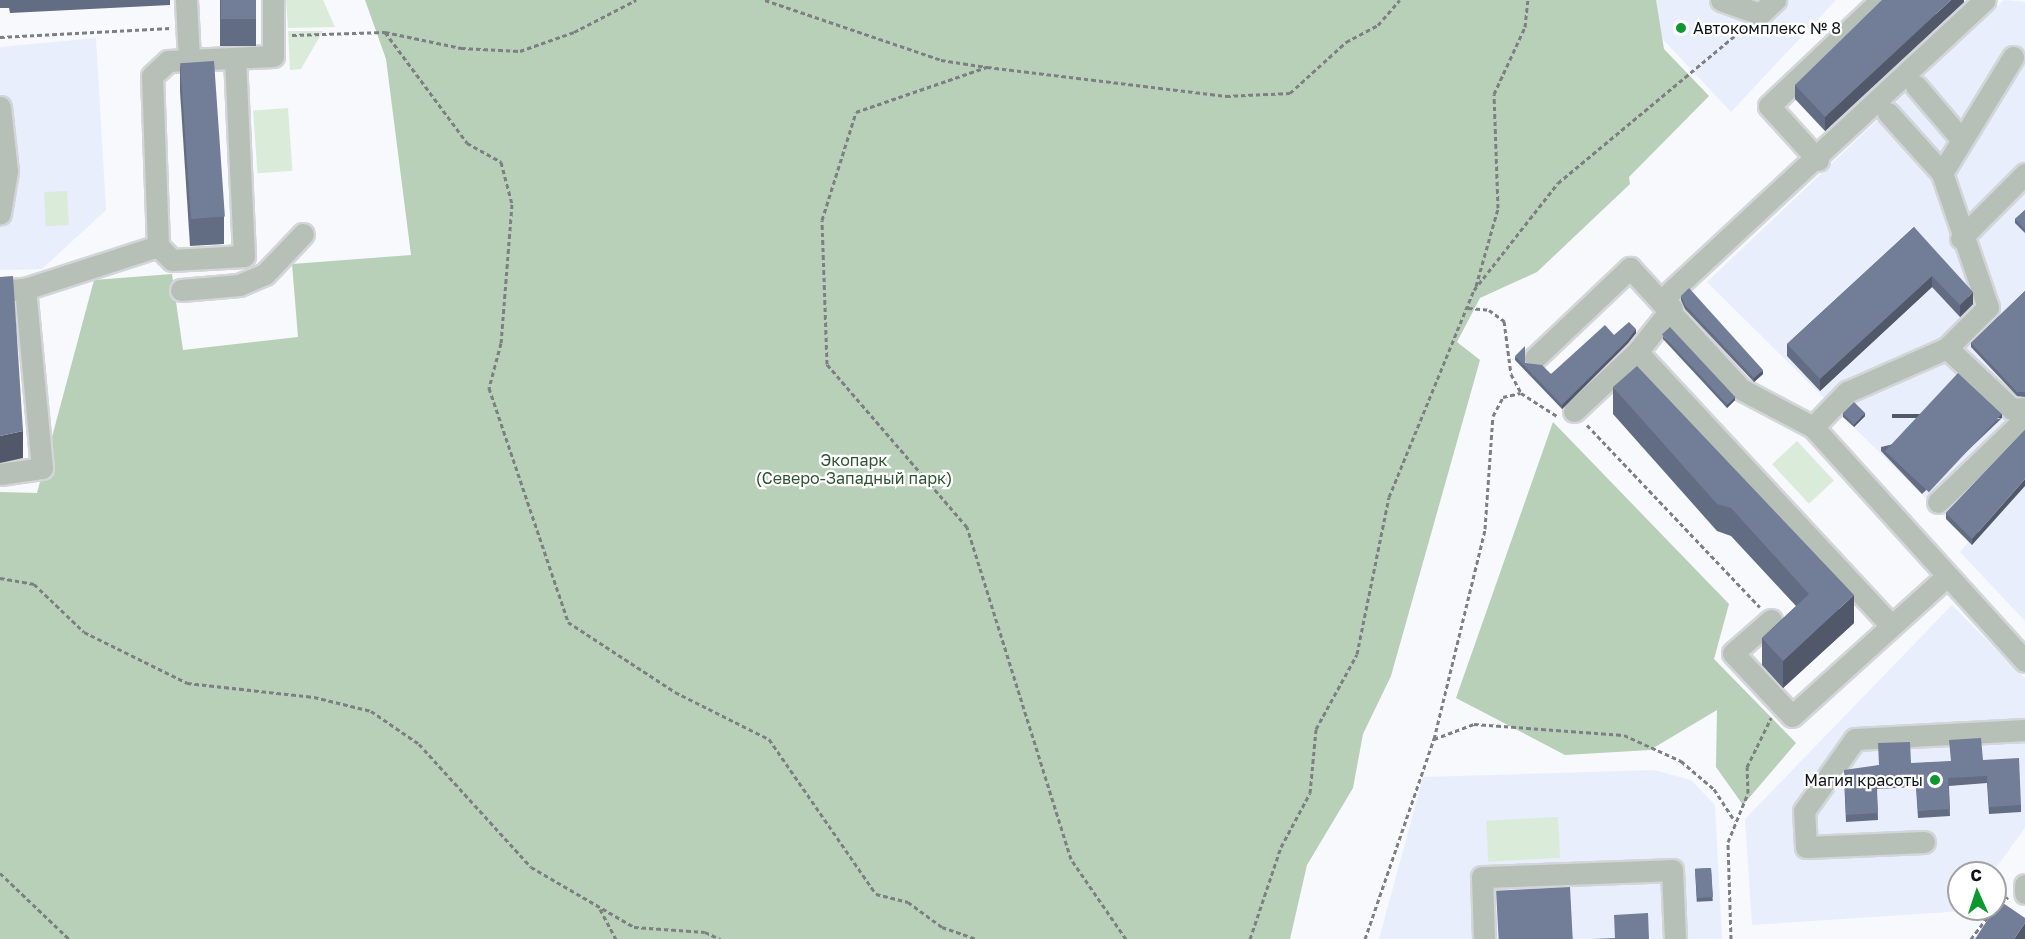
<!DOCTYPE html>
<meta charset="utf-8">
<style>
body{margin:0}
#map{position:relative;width:2025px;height:939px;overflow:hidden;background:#f7f9fc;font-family:"Golos Text",sans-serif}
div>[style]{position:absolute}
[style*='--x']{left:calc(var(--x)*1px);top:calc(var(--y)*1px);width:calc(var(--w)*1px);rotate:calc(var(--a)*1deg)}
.built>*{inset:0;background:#e8eefc}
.green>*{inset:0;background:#daebda;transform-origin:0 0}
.forest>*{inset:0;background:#b8cfb8}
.path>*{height:3px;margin-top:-1.5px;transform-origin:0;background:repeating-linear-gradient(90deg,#7d7f84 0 4.5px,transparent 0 7.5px)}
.roads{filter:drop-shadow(2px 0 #d3d5d8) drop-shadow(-2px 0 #d3d5d8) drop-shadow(0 2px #d3d5d8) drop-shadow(0 -2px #d3d5d8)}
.minor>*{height:21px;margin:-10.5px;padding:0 10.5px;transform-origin:10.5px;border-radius:10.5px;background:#b6c0b6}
.wall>*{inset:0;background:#626c82;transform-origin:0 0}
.shaded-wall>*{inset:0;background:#50586a;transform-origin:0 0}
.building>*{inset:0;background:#727d97;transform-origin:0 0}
.dots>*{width:16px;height:16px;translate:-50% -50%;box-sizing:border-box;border:3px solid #fff;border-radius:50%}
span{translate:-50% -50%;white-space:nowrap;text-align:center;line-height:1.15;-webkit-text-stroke:4.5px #fff;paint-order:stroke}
.poi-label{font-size:16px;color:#13151b}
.left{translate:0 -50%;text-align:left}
.right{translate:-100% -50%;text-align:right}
.park-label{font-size:16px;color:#2f5431}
.north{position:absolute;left:1947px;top:861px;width:60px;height:60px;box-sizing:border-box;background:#fff;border:2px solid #a1a1a4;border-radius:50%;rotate:357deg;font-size:16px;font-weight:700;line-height:24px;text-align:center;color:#13151b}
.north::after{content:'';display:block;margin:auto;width:21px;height:27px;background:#0d9930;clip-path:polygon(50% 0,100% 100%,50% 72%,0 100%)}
</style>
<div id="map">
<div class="built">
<i style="clip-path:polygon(1626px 0,1836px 0,1731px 112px)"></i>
<i style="clip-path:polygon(2004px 0,2025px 2px,2025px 621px,1960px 552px,1969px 541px,1707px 282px)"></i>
<i style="clip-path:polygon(96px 38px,106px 210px,42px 269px,0 270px,0 47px)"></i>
<i style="clip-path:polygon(1952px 605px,2025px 678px,2025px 828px,1992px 873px,1959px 873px,1959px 909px,1964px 911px,1752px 925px,1745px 819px)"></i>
<i style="clip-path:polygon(1654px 770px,1691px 780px,1715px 805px,1722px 939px,1379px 939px,1423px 777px)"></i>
</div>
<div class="green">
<i style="clip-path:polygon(286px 0,323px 0,335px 27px,288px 28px)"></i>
<i style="clip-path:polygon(288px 31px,323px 31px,301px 69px,290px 70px)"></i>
<i style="left:288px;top:108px;width:63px;height:35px;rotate:86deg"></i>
<i style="left:67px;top:191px;width:34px;height:23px;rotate:87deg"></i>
<i style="left:1797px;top:441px;width:54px;height:34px;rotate:47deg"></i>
<i style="left:1558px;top:817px;width:41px;height:72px;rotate:87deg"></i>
</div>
<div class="forest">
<i style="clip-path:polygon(365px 0,1656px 0,1664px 49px,1709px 96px,1629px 177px,1630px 184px,1537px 272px,1480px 298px,1457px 342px,1480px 360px,1391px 676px,1363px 734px,1353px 788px,1307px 865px,1290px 939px,0 939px,0 492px,37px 493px,94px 280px,172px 274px,183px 350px,298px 337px,292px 264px,411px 255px,386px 59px)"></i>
<i style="clip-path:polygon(1553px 422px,1729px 604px,1714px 659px,1796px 743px,1743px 805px,1716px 767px,1717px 710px,1650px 750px,1565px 755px,1456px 698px)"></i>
</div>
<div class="path">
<i style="--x:765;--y:0;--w:186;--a:18.8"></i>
<i style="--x:941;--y:60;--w:46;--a:8.8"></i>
<i style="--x:385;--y:32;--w:138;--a:53.5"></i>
<i style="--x:467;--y:143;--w:39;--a:29"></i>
<i style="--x:501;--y:162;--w:43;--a:75.3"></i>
<i style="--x:512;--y:204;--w:139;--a:94.5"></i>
<i style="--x:501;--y:343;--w:47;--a:104.9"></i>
<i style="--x:489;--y:388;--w:247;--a:71.3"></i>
<i style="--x:568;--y:622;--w:128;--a:33.2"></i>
<i style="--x:675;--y:692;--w:105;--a:26.6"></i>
<i style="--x:769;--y:739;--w:188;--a:55.4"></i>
<i style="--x:876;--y:894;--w:33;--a:14"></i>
<i style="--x:908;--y:902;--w:42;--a:36.3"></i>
<i style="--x:942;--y:927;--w:37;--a:19"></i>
<i style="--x:292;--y:35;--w:93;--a:-1.8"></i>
<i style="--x:385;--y:32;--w:78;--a:11.9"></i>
<i style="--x:461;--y:48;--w:59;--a:2.9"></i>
<i style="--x:520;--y:51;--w:57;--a:-19.4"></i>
<i style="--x:574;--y:32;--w:70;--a:-27.3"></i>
<i style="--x:0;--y:37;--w:171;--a:-3"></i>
<i style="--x:1476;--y:286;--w:81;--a:-74.2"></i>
<i style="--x:1498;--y:208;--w:114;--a:-92"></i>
<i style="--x:1494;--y:94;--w:74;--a:-65.2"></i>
<i style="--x:1525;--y:27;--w:27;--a:-84"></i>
<i style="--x:1468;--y:308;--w:21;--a:5"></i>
<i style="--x:1489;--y:310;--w:19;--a:36"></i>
<i style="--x:1504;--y:321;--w:53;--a:82.5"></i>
<i style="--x:1511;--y:374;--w:21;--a:62"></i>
<i style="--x:1587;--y:425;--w:251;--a:46.5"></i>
<i style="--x:0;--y:578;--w:35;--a:10"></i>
<i style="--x:34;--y:584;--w:69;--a:43.8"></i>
<i style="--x:84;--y:632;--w:115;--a:26.3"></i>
<i style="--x:187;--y:683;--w:128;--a:6.3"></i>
<i style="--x:314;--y:697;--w:59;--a:13.8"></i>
<i style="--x:371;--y:711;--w:58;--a:34.5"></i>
<i style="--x:419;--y:744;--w:166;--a:47.7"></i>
<i style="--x:531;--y:867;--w:119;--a:30.2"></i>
<i style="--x:634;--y:927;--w:71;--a:4"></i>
<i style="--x:705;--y:932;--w:17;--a:25"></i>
<i style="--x:1434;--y:739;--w:43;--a:-20.6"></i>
<i style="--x:1474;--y:724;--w:150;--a:4.2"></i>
<i style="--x:1624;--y:735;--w:63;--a:24.5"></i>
<i style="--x:1681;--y:761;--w:43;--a:40.3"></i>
<i style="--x:1714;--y:789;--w:38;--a:57"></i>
<i style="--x:0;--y:873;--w:95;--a:43.7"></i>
<i style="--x:1995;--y:908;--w:17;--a:-40"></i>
<i style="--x:600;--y:909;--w:34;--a:62"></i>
<i style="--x:1126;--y:939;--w:97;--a:-124.5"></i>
<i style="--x:1071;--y:859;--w:348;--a:-107.4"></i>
<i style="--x:967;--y:527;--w:215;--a:-130.7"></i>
<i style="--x:827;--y:364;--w:144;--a:-92"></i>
<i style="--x:822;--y:220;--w:113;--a:-72.5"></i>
<i style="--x:856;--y:112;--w:139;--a:-19"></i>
<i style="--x:987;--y:67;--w:241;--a:6.9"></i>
<i style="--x:1226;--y:96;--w:64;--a:-2.7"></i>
<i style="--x:1290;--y:93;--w:76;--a:-42.3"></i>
<i style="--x:1346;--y:42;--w:36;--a:-28"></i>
<i style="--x:1378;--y:25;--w:33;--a:-49"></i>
<i style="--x:1250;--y:939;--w:97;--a:-71.4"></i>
<i style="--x:1281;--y:847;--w:61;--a:-61.8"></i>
<i style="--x:1310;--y:793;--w:64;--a:-84.6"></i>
<i style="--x:1316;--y:729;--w:85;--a:-61.3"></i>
<i style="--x:1357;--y:654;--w:160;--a:-78.5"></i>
<i style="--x:1389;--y:497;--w:224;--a:-67.7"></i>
<i style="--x:1474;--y:290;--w:136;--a:-51.9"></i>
<i style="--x:1558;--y:183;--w:244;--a:-39.8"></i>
<i style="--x:1365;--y:939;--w:212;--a:-71"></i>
<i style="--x:1434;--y:739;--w:216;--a:-76.3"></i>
<i style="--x:1485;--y:529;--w:113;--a:-86"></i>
<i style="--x:1493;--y:416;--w:21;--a:-62"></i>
<i style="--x:1503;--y:397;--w:18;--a:-13"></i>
<i style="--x:1521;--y:393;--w:43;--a:32.6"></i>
<i style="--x:1731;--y:939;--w:97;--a:-91.8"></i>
<i style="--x:1728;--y:842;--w:53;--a:-67.8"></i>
<i style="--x:1748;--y:793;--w:26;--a:-92"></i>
<i style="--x:1747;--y:767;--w:55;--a:-63.9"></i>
<i style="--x:1971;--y:939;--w:38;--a:-53"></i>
</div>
<div class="roads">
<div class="minor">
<i style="--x:186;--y:0;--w:60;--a:87.1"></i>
<i style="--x:1721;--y:0;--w:41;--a:19.7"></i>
<i style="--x:1760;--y:14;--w:21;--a:-43"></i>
<i style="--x:1916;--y:86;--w:71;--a:49.6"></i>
<i style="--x:0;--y:107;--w:64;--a:83.8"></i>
<i style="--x:7;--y:171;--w:43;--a:99.5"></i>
<i style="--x:1888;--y:113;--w:81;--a:48"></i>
<i style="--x:1942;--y:173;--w:142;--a:71.1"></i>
<i style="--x:1988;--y:307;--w:58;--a:135"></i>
<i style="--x:1818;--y:160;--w:73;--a:-132.2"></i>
<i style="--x:1769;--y:106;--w:154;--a:-43.4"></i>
<i style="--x:1942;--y:173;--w:136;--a:-58.5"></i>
<i style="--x:1961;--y:238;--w:91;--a:-45"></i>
<i style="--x:158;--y:246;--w:20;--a:45"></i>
<i style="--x:172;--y:260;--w:72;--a:-3.2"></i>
<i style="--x:244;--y:256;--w:196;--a:-92.6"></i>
<i style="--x:181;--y:290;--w:58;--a:-4.9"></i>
<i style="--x:239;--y:285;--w:28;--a:-23"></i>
<i style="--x:265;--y:274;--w:55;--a:-46.5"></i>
<i style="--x:0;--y:291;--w:25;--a:-5"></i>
<i style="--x:25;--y:289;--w:140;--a:-17.9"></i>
<i style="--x:158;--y:246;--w:170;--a:-92"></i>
<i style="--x:152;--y:76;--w:22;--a:-43"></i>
<i style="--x:168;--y:61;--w:105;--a:-2.7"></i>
<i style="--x:273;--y:56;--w:56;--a:-90"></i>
<i style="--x:1663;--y:299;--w:439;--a:-42.9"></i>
<i style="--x:1637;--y:352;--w:56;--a:-51.5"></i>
<i style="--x:1535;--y:358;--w:131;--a:-43.5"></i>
<i style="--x:1630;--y:268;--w:164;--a:47.5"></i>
<i style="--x:1741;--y:389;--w:81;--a:27.8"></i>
<i style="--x:1813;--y:427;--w:316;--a:47.8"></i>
<i style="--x:1574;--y:411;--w:86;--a:-43.1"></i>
<i style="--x:1637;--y:352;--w:373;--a:47.1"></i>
<i style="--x:1813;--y:427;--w:49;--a:-45.8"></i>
<i style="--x:1847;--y:392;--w:109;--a:-23.7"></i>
<i style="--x:1947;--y:348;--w:89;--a:43.2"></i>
<i style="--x:2012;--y:409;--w:13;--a:-4"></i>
<i style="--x:0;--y:474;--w:42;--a:-8.1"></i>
<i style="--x:42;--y:468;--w:180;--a:-95.4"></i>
<i style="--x:1938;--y:502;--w:120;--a:-43.7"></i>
<i style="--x:1771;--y:620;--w:50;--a:139"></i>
<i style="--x:1733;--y:653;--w:86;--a:46.9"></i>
<i style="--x:1792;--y:716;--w:207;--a:-42.1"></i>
<i style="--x:1924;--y:842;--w:118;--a:177.6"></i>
<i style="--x:1806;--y:847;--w:36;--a:-93"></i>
<i style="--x:1804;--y:811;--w:88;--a:-54.7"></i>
<i style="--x:1855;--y:739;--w:170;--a:-3"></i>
<i style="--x:2025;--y:885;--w:8;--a:90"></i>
<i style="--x:1484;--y:939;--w:62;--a:-91.8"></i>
<i style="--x:1482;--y:877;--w:190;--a:-2.1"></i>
<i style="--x:1672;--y:870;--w:69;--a:87.5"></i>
</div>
</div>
<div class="wall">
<i style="clip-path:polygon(0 0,170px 0,170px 5px,10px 13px,9px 8px,0 8px)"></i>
<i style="left:220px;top:0;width:36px;height:46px"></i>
<i style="clip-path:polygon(1964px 0,1964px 2px,1825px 131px,1795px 99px,1795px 85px)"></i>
<i style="clip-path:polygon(180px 64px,224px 217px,224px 244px,190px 246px,180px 91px)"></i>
<i style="clip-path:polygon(2025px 210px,2025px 233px,2015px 223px,2015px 219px)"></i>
<i style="clip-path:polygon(1914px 227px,1973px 304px,1960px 317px,1932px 287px,1820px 391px,1787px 356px,1787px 344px)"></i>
<i style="clip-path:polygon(2025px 291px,2025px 397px,2017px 396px,1971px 347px,1971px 343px)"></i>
<i style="clip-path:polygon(1681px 296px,1763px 374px,1754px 382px,1685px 309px,1681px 300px)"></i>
<i style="clip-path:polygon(1636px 333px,1628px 343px,1562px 409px,1515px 360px,1515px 356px,1525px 363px,1551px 374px,1614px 335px)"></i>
<i style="clip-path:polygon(1663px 336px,1735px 400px,1727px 408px,1663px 339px)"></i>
<i style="clip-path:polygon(1613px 387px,1854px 623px,1783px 688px,1762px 665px,1762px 638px,1796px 606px,1731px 536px,1717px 531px,1613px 414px)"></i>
<i style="clip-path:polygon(1843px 413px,1865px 416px,1854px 427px,1843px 417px)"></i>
<i style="clip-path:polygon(2002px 418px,1922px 494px,1881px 451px,1881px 447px)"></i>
<i style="clip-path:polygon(2025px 430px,1972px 545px,1946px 519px,1946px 513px)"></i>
<i style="clip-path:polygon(1983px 760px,2021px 805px,2021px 812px,1989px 814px,1987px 783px,1949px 786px,1950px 816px,1918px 818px,1916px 787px,1877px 789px,1878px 820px,1846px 822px,1844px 777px,1879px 765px)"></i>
<i style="left:1711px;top:868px;width:33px;height:16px;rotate:87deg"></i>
</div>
<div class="shaded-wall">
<i style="clip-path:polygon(1951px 0,1964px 0,1964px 2px,1825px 131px,1825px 117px)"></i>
<i style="clip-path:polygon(1932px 276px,1932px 287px,1820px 391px,1820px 379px)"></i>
<i style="clip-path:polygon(1973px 292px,1973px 304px,1960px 317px,1960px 305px)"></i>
<i style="clip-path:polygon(1636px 329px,1636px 333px,1628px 343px,1562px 409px,1562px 405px)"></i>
<i style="clip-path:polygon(1763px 370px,1763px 374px,1754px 382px,1754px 378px)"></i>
<i style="clip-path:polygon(1735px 397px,1735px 400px,1727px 408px,1727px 404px)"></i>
<i style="clip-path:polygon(1865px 413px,1865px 416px,1854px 427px,1854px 424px)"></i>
<i style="left:2002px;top:414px;width:4px;height:110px;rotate:90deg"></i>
<i style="clip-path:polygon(23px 431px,23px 458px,0 463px,0 436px)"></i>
<i style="clip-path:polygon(2025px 479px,2025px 486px,1972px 545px,1972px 539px)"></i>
<i style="clip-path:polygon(1854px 595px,1854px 623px,1783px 688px,1783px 661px)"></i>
<i style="clip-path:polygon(2025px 923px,2025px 939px,2014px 939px)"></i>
</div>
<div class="building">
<i style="left:221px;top:0;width:35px;height:19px"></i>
<i style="clip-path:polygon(1882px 0,1951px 0,1825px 117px,1795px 85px)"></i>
<i style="left:214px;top:61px;width:156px;height:34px;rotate:86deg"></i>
<i style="clip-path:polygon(2025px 210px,2025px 230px,2015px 219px)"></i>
<i style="clip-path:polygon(1914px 227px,1973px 292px,1960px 305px,1932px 276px,1820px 379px,1787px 344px)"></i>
<i style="clip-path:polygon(13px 276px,23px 431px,0 436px,0 277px)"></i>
<i style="clip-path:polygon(1689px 288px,1763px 370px,1754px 378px,1685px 305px,1681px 296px)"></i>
<i style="clip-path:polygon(2025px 291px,2025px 392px,2017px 392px,1971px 343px)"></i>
<i style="clip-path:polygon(1629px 322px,1636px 329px,1628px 340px,1562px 405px,1515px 356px,1525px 346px,1525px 363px,1542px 365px,1551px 374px,1605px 325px,1614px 335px)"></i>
<i style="left:1670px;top:327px;width:96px;height:11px;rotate:47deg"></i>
<i style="clip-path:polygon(1637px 366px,1854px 595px,1783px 661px,1762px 638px,1809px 594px,1731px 508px,1717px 504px,1613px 387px)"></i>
<i style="left:1958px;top:373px;width:60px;height:107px;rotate:43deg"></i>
<i style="left:1854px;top:402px;width:16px;height:16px;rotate:45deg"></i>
<i style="clip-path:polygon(2025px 430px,2025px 479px,1972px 539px,1946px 513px)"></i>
<i style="clip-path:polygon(1981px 738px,1983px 760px,2019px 758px,2021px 805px,1989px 807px,1987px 776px,1948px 778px,1950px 809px,1918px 811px,1916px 780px,1876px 782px,1878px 813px,1846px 815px,1844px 770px,1879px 765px,1878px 743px,1910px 742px,1911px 763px,1951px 761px,1949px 740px)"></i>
<i style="left:1711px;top:868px;width:29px;height:16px;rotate:86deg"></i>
<i style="left:1570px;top:887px;width:52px;height:74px;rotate:87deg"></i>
<i style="clip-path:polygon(2000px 901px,2025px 918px,2025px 923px,2014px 939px,1975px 939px)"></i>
<i style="clip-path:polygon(1648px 913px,1649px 939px,1592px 939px,1615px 938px,1614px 915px)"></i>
</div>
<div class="dots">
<i style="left:1681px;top:28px;background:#0d9930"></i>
<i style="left:1935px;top:780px;background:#0d9930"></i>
</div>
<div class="poi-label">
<span class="left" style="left:1693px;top:28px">Автокомплекс № 8</span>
<span class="right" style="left:1923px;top:780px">Магия красоты</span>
</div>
<div class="park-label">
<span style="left:854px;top:469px">Экопарк<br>(Северо-Западный парк)</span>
</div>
<div class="north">С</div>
</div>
